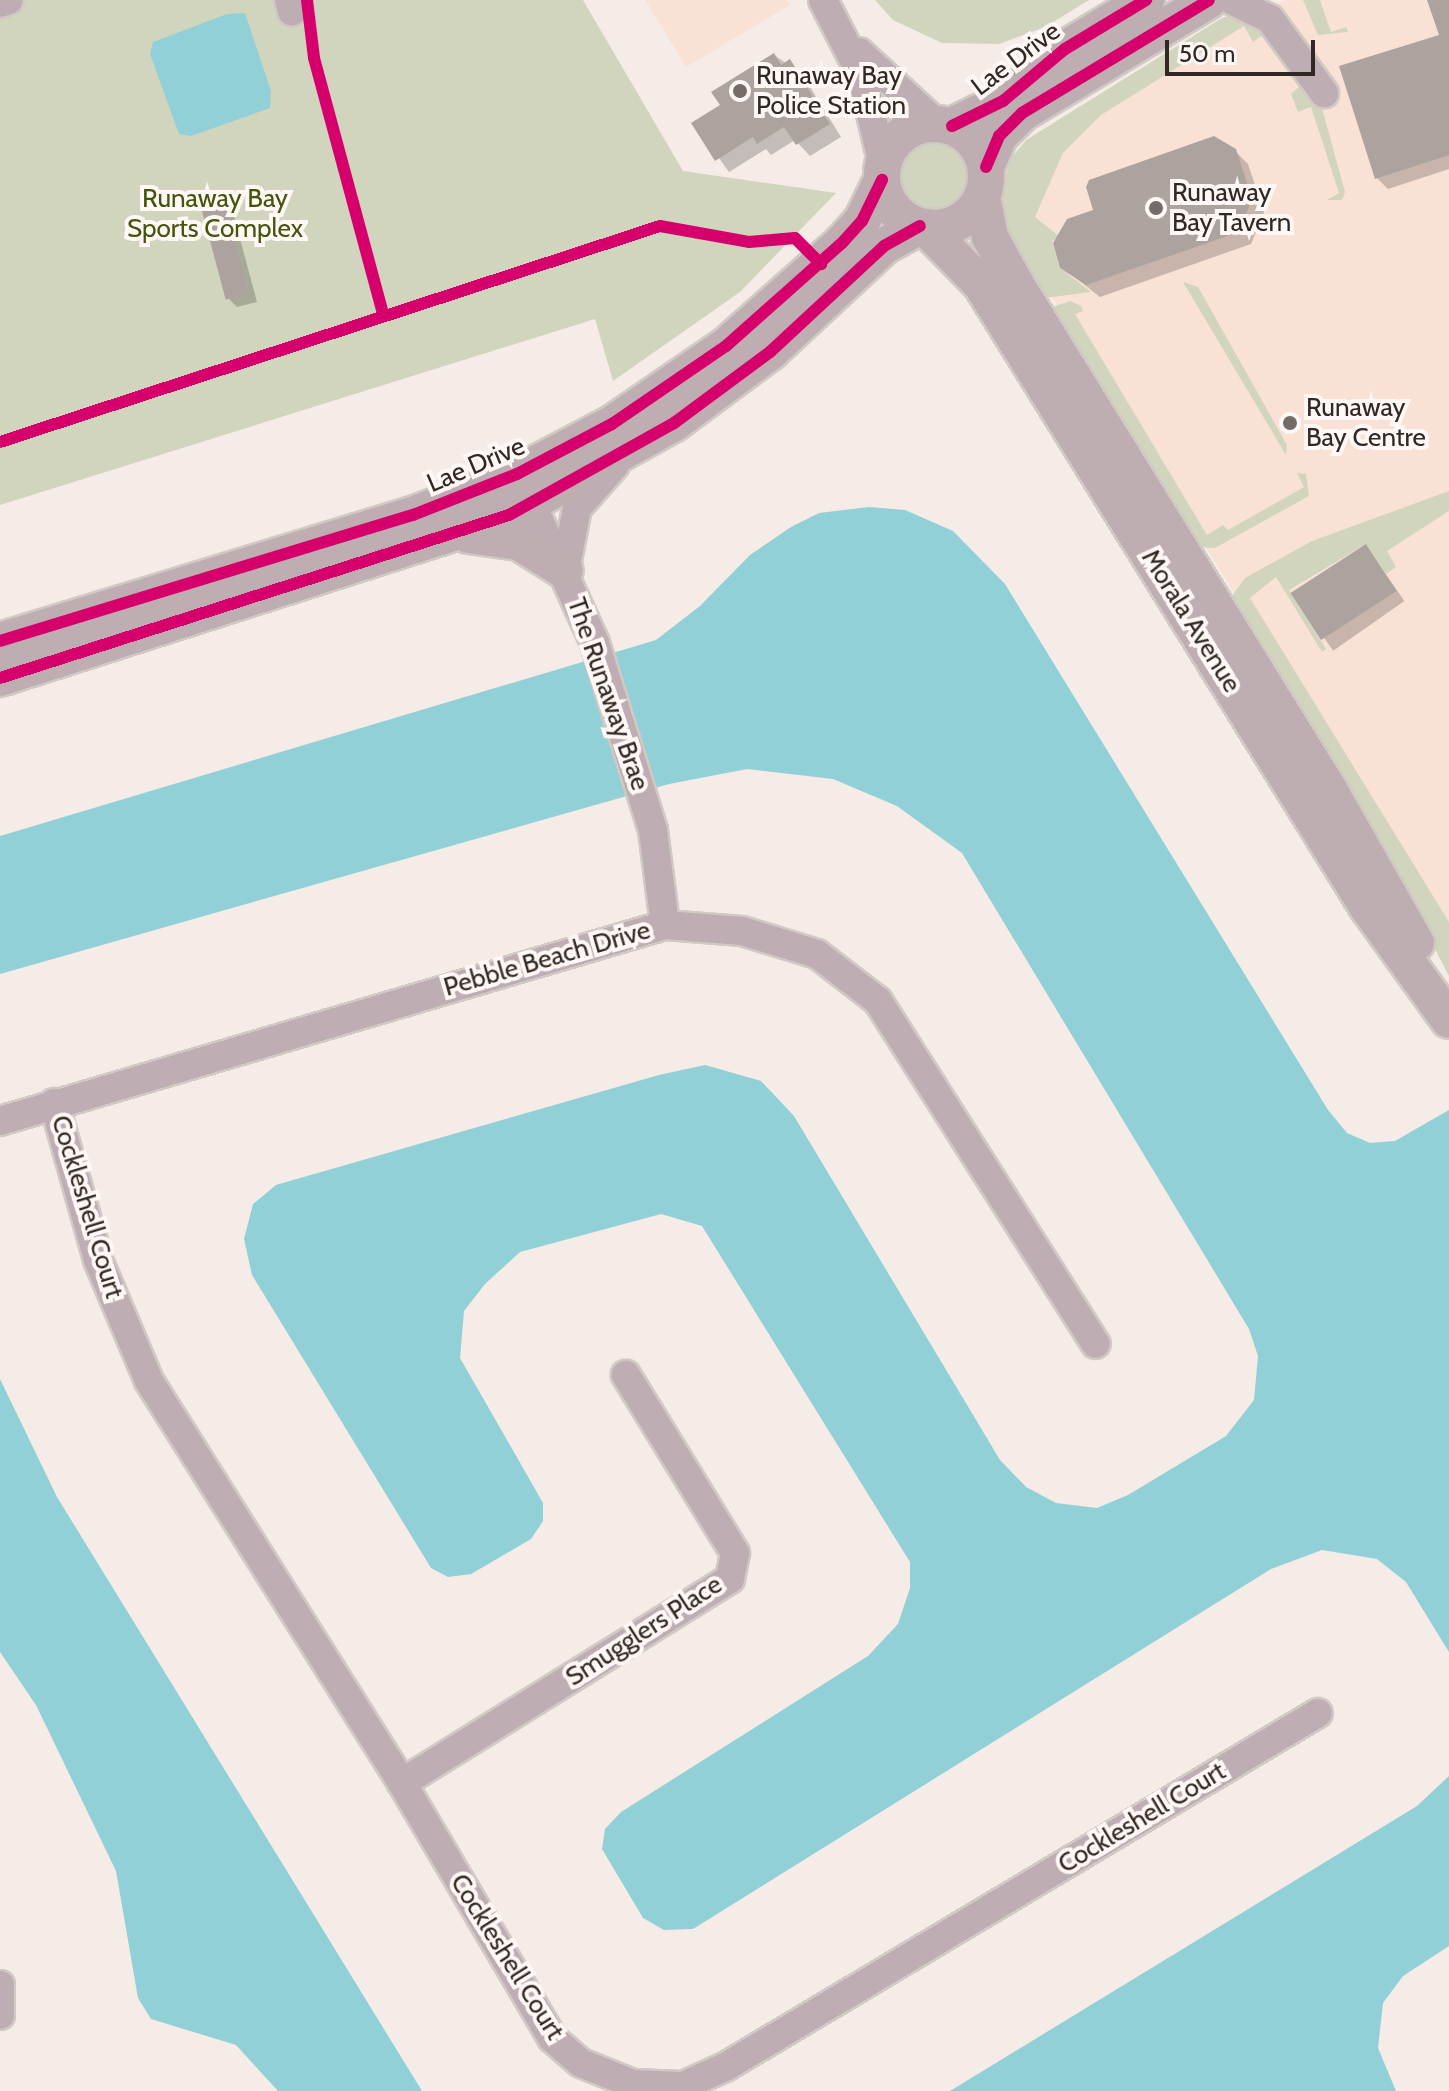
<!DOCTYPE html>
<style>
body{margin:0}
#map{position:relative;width:1449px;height:2091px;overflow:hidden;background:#f5ebe7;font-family:Cabin,sans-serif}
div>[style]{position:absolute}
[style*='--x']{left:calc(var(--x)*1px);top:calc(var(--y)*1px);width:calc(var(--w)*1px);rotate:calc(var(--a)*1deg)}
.built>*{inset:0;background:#fae1d6}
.green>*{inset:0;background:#d2d5be}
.round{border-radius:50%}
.water>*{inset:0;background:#91d0d6}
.shadow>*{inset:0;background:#0003;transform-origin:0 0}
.building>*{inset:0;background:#aca39f;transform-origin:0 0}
.roads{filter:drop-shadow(2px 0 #d1c9c4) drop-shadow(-2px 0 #d1c9c4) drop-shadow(0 2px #d1c9c4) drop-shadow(0 -2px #d1c9c4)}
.minor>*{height:28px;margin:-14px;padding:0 14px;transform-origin:14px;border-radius:14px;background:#beadb2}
.major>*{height:36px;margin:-18px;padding:0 18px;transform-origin:18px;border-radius:18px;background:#bfaeb1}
.major>.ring{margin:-18px;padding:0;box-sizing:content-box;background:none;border:36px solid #bfaeb1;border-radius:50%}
.cycleway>*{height:12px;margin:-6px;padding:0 6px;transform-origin:6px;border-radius:6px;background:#d6006c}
.dots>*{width:22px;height:22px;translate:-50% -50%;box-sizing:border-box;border:4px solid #fff8f6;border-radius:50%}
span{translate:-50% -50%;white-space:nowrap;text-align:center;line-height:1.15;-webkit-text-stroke:8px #fff8f6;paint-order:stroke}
.street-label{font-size:26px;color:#322722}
.poi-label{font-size:26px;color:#322722}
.left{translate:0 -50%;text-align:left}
.park-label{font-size:26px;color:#44550b}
.scale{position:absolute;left:1165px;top:40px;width:150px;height:36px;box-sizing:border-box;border:4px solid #322722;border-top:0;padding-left:10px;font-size:24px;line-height:28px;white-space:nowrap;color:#322722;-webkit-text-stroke:6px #fff8f6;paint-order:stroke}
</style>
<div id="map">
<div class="built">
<i style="clip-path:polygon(645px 0,787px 0,790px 5px,686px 67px)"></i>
<i style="clip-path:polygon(1287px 0,1449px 0,1449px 942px,1053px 298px,1035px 217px,1059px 144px,1100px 107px,1263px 9px)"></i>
</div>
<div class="green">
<i style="clip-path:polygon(0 0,583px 0,683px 171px,836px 193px,740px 292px,613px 381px,595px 319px,0 505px)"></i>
<i style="clip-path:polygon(875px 0,1089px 0,1045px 27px,999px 44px,942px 43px,893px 20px)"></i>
<i style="clip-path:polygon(1303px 0,1320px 0,1331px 32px,1346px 27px,1348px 32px,1318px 35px)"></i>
<i style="clip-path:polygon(1238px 13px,1257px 19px,1320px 101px,1345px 192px,1342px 200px,1327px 200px,1339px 193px,1311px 107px,1298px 112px,1291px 94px,1301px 85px,1267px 32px,1253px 42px,1244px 26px,1101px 115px,1063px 153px,1035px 217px,1060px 237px,1052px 241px,1060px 268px,1091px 292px,1045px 298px,1017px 264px,997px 204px,1011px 158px,1026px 140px,1222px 18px)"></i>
<i class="round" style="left:897px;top:139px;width:76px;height:76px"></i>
<i style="clip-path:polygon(1183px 282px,1198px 287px,1206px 301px,1287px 445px,1286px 455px)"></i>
<i style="clip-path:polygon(1070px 301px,1081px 306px,1083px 311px,1075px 314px,1207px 535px,1223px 525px,1228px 530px,1304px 487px,1297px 473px,1306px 474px,1309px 496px,1215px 548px,1194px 547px,1047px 309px)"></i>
<i style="clip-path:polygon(1449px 491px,1449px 511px,1387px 551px,1396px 567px,1386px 574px,1366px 544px,1289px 590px,1326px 649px,1322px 652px,1276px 577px,1250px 598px,1449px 922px,1449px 976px,1402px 886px,1229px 600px,1245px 578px,1312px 541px)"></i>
</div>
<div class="water">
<i style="clip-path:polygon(245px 13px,271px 91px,270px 108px,191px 136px,179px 134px,150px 54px,153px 42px,227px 14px)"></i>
<i style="clip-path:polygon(869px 507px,905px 510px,953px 531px,1005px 584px,1328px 1110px,1347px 1133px,1370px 1143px,1395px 1141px,1449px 1110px,1449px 1652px,1406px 1582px,1377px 1559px,1322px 1550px,1271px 1569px,693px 1929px,664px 1930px,643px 1918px,602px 1849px,605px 1829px,621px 1812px,868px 1656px,898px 1624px,910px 1588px,910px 1562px,702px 1226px,661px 1214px,520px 1252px,485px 1284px,464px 1311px,460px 1358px,543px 1503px,543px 1521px,531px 1539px,471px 1574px,448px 1577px,431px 1568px,252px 1275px,244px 1239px,253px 1204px,276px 1185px,659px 1075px,705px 1065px,761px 1081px,794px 1116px,1000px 1460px,1026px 1487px,1056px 1503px,1097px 1508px,1128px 1495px,1226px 1436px,1254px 1400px,1258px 1356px,1249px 1329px,962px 853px,897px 806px,833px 779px,747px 769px,669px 784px,0 974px,0 836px,656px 640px,700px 606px,750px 555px,791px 527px,819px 513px)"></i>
<i style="clip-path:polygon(0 1379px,57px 1497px,422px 2091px,278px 2091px,236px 2045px,151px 2019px,138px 1998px,116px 1871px,36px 1705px,0 1652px)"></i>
<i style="clip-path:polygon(1449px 1776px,1449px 1946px,1403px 1976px,1383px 2003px,1378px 2048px,1396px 2091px,950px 2091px,1417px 1806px)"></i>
</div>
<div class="shadow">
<i style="clip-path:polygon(1430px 0,1449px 0,1449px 169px,1388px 189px,1377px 178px,1441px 36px)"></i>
<i style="clip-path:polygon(774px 55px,802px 74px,841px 137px,810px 156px,795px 140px,771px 155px,766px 149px,729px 172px,694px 123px,722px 105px)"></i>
<i style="clip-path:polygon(1235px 151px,1248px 164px,1264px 212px,1251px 244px,1100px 297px,1062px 267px)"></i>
<i style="clip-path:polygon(221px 196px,231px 205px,257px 302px,237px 307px,228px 298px)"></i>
<i style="left:1366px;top:546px;width:67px;height:87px;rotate:55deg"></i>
</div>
<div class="building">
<i style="clip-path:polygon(1427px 0,1449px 0,1449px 155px,1375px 179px,1339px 66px,1439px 35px)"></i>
<i style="clip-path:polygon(774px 53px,781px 65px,790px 59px,830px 124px,796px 145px,784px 127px,757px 144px,753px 137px,715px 161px,691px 123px,720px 105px,711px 92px)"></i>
<i style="clip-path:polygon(1214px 136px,1236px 149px,1252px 199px,1239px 232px,1086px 285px,1060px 268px,1053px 243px,1067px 219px,1093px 210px,1086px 187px,1089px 180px)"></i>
<i style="left:222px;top:193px;width:104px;height:24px;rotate:75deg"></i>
<i style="left:1366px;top:544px;width:56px;height:90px;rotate:57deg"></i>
</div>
<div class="roads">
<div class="minor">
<i style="--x:289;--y:0;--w:12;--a:76"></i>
<i style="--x:823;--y:0;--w:85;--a:62.8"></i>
<i style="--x:862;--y:76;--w:91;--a:76.7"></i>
<i style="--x:1231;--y:0;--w:43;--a:26"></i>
<i style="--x:1270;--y:19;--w:92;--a:53.9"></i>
<i style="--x:0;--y:3;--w:9;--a:-18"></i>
<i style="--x:859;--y:52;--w:106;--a:42.7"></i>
<i style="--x:523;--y:485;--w:174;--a:65.5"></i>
<i style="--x:595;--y:643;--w:196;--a:72.8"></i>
<i style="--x:653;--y:830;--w:96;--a:82.8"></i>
<i style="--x:565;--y:571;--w:64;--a:-79.2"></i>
<i style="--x:577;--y:508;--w:57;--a:-48.5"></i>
<i style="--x:54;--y:1103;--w:163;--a:74.3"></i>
<i style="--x:98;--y:1260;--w:131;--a:67.1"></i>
<i style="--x:149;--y:1381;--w:475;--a:57.8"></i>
<i style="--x:402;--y:1783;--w:296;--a:59.5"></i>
<i style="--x:552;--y:2038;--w:38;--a:41"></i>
<i style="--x:581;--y:2063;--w:56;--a:22"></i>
<i style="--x:633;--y:2084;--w:50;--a:2.3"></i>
<i style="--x:683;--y:2086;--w:48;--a:-24.4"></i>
<i style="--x:727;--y:2066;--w:688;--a:-30.85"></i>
<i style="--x:0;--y:1121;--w:693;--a:-16.42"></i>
<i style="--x:665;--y:925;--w:77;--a:4.5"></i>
<i style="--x:742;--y:931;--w:78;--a:17"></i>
<i style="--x:817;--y:954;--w:77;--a:37.6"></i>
<i style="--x:878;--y:1001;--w:406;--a:57.6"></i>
<i style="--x:402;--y:1783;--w:386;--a:-31.9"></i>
<i style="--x:730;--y:1579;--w:26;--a:-79"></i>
<i style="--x:735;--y:1553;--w:209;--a:-121.5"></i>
<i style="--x:0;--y:1985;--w:30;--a:90"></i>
</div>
<div class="major">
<i class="ring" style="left:882px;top:124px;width:68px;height:68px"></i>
<i style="--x:952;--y:126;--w:57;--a:-26.1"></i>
<i style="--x:1003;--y:101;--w:81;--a:-40"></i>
<i style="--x:1065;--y:49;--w:95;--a:-31.2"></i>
<i style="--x:986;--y:167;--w:34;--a:-67"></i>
<i style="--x:999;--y:136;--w:33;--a:-45"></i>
<i style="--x:1022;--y:113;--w:218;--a:-31.1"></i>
<i style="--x:982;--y:196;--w:42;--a:79"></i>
<i style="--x:990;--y:237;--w:52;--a:61.5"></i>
<i style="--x:1015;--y:283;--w:594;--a:58.21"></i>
<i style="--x:1328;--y:788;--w:178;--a:60.4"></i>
<i style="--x:925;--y:227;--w:80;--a:45.5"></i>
<i style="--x:981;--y:284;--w:732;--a:58.18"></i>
<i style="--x:1367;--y:906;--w:140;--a:54.3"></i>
<i style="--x:468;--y:535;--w:51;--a:7.8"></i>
<i style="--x:519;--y:542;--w:54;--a:32.2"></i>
<i style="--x:0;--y:641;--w:432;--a:-17"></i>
<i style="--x:413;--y:515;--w:112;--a:-21.5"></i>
<i style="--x:517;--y:474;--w:107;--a:-27.8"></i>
<i style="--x:612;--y:424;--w:138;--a:-34.4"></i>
<i style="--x:726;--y:346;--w:155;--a:-41.6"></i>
<i style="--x:842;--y:243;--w:30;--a:-48"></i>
<i style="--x:862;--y:221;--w:46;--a:-64"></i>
<i style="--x:0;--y:678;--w:534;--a:-17.76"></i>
<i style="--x:509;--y:515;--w:189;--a:-29.1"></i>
<i style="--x:674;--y:423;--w:119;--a:-36.5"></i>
<i style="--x:770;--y:352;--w:156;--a:-42.9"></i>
<i style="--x:884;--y:246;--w:41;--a:-29.1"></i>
</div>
</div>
<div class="cycleway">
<i style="--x:307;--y:0;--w:58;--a:83.1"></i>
<i style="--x:314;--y:58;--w:265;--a:74.9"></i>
<i style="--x:952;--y:126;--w:57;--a:-26.1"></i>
<i style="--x:1003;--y:101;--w:81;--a:-40"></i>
<i style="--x:1065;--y:49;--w:95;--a:-31.2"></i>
<i style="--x:986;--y:167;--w:34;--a:-67"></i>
<i style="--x:999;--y:136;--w:33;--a:-45"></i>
<i style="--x:1022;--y:113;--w:218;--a:-31.1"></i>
<i style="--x:0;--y:442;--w:694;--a:-18.12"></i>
<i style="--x:660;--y:226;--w:90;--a:10.2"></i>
<i style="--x:749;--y:242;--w:46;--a:-5"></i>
<i style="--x:795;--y:238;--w:37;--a:45"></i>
<i style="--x:0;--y:641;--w:432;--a:-17"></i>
<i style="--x:413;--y:515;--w:112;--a:-21.5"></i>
<i style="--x:517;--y:474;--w:107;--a:-27.8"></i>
<i style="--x:612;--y:424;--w:138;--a:-34.4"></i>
<i style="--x:726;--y:346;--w:155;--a:-41.6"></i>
<i style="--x:842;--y:243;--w:30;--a:-48"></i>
<i style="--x:862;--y:221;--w:46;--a:-64"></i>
<i style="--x:0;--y:678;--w:534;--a:-17.76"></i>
<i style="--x:509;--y:515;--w:189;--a:-29.1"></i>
<i style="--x:674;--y:423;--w:119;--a:-36.5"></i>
<i style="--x:770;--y:352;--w:156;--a:-42.9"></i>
<i style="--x:884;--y:246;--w:41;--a:-29.1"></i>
</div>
<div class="dots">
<i style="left:740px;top:91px;background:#766c67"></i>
<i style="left:1156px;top:208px;background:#766c67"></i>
<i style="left:1290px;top:423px;background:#766c67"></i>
</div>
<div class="street-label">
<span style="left:1016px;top:59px;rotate:-37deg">Lae Drive</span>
<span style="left:476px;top:465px;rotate:-23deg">Lae Drive</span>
<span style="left:1191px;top:621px;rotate:58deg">Morala Avenue</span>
<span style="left:608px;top:694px;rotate:71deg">The Runaway Brae</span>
<span style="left:547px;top:959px;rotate:-16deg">Pebble Beach Drive</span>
<span style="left:87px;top:1207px;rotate:73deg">Cockleshell Court</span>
<span style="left:644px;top:1631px;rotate:-33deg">Smugglers Place</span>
<span style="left:1142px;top:1818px;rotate:-31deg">Cockleshell Court</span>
<span style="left:507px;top:1957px;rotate:58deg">Cockleshell Court</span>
</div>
<div class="poi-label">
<span class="left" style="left:756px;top:91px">Runaway Bay<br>Police Station</span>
<span class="left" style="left:1172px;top:208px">Runaway<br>Bay Tavern</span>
<span class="left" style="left:1306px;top:423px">Runaway<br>Bay Centre</span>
</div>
<div class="park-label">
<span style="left:215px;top:214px">Runaway Bay<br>Sports Complex</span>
</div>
<div class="scale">50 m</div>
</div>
